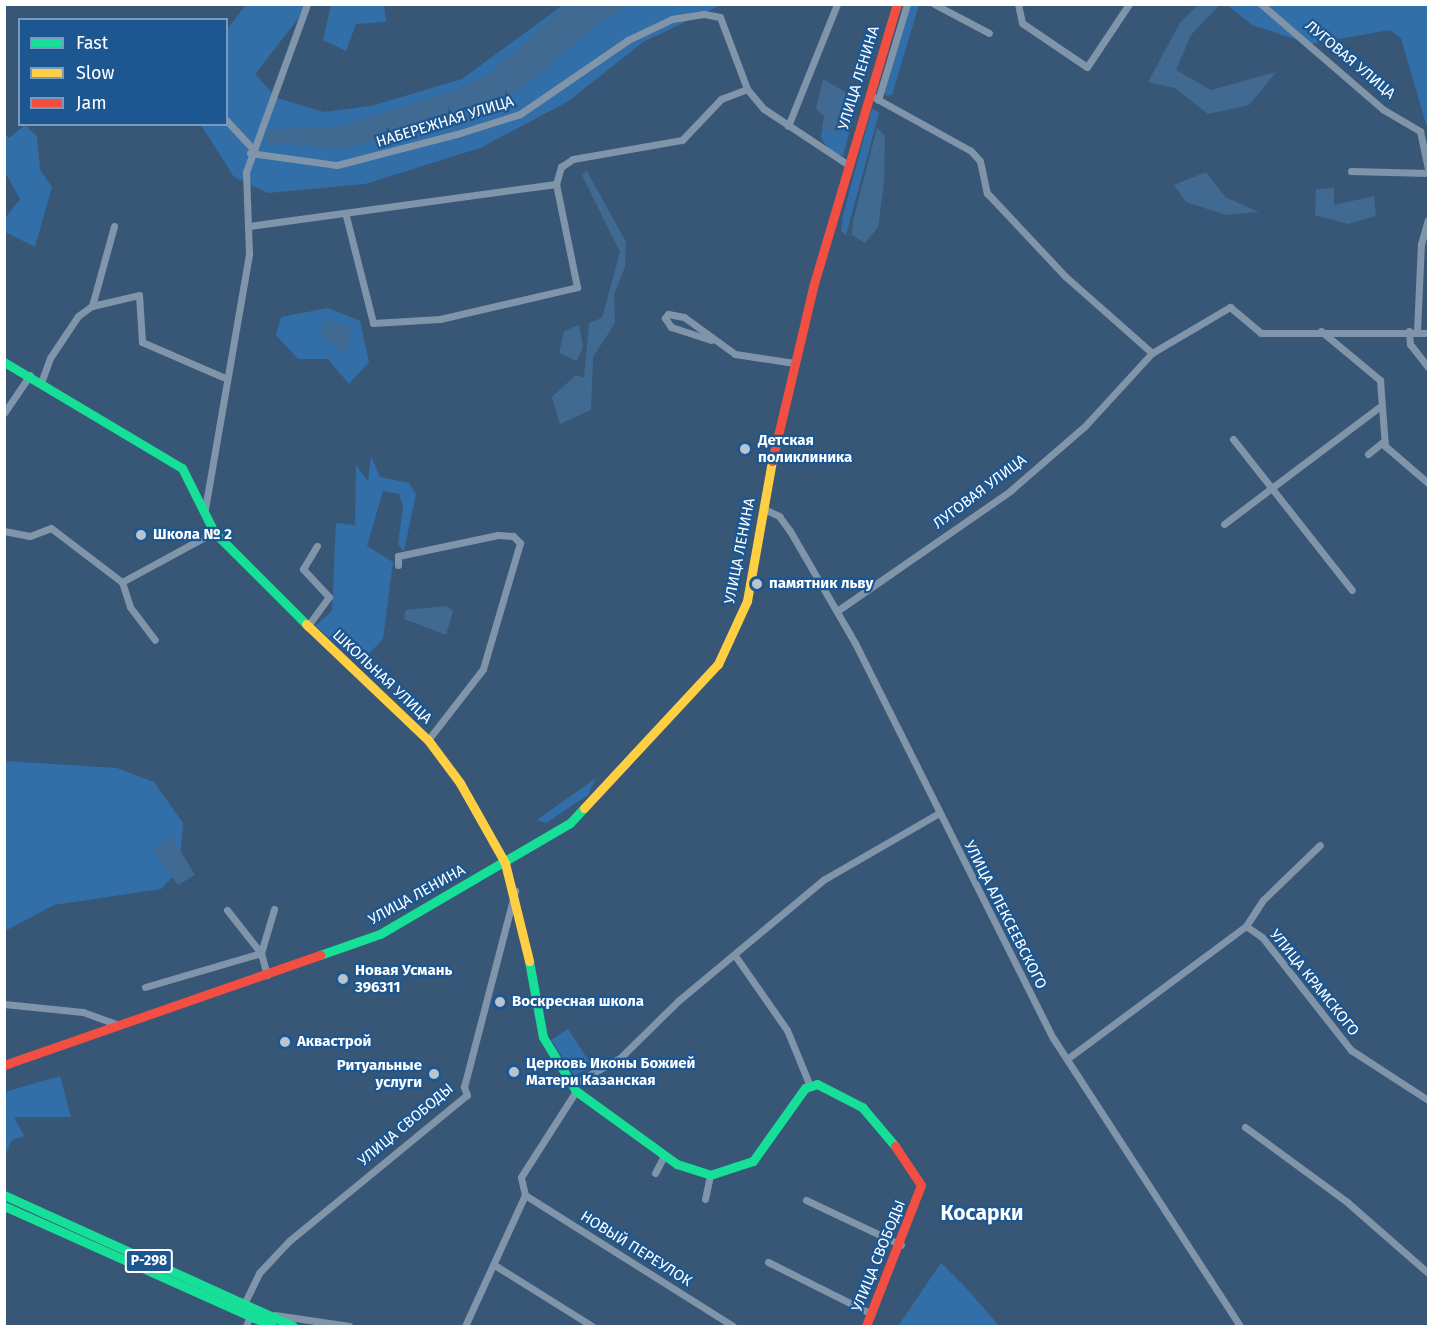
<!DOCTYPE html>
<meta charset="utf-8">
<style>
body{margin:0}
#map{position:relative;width:1433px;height:1331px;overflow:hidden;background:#385777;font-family:"Fira Sans",sans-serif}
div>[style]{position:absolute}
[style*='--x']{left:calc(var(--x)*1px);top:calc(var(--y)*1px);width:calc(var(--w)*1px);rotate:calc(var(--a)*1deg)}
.green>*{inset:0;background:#326ea8;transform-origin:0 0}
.water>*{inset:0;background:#416a92}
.street>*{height:7px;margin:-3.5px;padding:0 3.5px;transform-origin:3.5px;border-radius:3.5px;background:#8095aa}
.fast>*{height:9px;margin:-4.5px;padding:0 4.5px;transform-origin:4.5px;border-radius:4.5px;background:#16e098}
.slow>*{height:9px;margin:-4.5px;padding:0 4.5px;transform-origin:4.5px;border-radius:4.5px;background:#ffcf43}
.jam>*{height:9px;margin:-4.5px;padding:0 4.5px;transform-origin:4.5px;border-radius:4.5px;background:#f24e42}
.dots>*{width:16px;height:16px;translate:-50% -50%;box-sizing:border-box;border:3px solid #1d5792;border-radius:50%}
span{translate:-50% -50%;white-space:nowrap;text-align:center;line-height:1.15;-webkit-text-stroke:4.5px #1d5792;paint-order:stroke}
.shield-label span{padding:2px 4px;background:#1d5792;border:2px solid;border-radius:4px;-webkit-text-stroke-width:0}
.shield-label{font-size:14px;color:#fff;font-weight:700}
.street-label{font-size:15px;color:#fff}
.poi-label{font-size:15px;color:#fff;font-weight:700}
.left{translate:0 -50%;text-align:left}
.right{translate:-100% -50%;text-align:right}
.district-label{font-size:21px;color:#fff;font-weight:700}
.frame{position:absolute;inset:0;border:6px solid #fff;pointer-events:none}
.legend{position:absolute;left:18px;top:18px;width:210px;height:108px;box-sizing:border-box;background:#1d5792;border:2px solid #779abe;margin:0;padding:8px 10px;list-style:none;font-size:18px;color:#fff}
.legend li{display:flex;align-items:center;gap:12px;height:30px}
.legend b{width:30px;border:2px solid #779abe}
</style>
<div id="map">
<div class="green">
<i style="clip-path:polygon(246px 5px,309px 5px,255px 74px,277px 98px,324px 112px,371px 106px,462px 79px,563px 5px,721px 5px,643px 42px,569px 101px,480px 148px,365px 184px,268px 193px,234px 177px,201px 125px,226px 124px,227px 29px)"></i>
<i style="clip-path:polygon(331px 5px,384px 5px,386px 22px,356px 24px,346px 51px,323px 40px)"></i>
<i style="clip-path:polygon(910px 5px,919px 5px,892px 95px,886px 96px,883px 88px)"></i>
<i style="clip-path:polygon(1227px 5px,1428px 5px,1428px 131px,1401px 38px,1390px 30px,1310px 44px,1252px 25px)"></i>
<i style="clip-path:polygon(850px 95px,856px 106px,843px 156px,829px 151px,821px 137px,822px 129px,841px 133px)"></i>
<i style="clip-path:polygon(872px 108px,879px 113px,846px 235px,841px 231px,843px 215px)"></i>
<i style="clip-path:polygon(25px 125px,37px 136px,40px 170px,52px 187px,35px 247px,5px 232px,5px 218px,20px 199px,5px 172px,5px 135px,9px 138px)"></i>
<i style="clip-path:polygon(328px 308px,360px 321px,369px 362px,349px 384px,328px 359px,298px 359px,276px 335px,281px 317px)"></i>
<i style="clip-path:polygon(371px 456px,380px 477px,409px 483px,416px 494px,404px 551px,398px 544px,403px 506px,399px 494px,383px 491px,367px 546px,393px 562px,383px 639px,360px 663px,315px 626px,332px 611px,336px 523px,355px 525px,356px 465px,368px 481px)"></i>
<i style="clip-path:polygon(5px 761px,117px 768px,154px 782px,183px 823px,179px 870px,161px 889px,54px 905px,5px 931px)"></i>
<i style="clip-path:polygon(596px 778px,588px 795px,546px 823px,537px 820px)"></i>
<i style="left:568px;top:1029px;width:43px;height:20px;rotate:57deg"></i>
<i style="clip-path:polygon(60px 1076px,71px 1117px,14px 1117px,24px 1136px,12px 1140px,5px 1156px,5px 1092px)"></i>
<i style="clip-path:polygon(941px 1263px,968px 1290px,999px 1326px,898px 1326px)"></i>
</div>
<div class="water">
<i style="clip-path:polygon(567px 4px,633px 5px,599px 23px,503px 103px,466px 120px,341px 149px,262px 142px,270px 129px,335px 127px,448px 93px,488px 75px)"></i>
<i style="clip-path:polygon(1199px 4px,1219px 5px,1191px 35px,1176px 70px,1211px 90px,1276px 72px,1249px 105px,1208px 114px,1175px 88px,1148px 82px,1180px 23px)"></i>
<i style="clip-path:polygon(823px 79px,850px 95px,841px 134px,822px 129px,824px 116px,816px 109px)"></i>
<i style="clip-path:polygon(877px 128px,885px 136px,884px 183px,878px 227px,865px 243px,852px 235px,853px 221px)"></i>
<i style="clip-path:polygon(587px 171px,626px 242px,625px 267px,614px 295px,615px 323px,593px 357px,591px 410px,560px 424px,552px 397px,576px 375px,584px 378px,589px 323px,602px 318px,620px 252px,582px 175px)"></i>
<i style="clip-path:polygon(1206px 172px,1225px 197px,1259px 212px,1226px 215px,1186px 202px,1174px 185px)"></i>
<i style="clip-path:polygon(1334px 188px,1334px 205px,1374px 196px,1376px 216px,1348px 224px,1315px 215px,1316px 189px)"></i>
<i style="clip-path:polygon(329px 320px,353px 329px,345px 355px,319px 333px)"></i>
<i style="clip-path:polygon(579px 325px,583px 347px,577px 361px,559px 353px,564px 331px)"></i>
<i style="clip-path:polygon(446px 606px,453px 611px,446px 635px,404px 619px,406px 610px)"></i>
<i style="clip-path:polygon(172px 837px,195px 875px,178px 885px,153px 851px)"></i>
</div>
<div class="street">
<i style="--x:934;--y:4;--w:62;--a:27.8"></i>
<i style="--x:1018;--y:4;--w:19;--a:78"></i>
<i style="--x:1022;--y:23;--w:78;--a:34.1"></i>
<i style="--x:1087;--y:67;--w:76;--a:-56.3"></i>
<i style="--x:1261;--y:4;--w:162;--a:40.8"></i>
<i style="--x:1384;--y:110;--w:42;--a:30.3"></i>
<i style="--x:1420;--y:131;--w:39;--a:78"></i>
<i style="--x:870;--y:95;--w:115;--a:29"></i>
<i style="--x:971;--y:151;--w:13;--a:48"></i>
<i style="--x:980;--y:161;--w:33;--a:78"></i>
<i style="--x:987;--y:193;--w:115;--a:46.8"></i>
<i style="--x:1066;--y:277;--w:115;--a:41.5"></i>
<i style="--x:1152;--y:353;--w:91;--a:-30.5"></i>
<i style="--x:1230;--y:307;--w:40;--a:40"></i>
<i style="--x:1261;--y:333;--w:167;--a:0"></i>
<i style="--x:878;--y:100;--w:100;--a:-73.2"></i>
<i style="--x:226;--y:120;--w:38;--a:47"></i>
<i style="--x:788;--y:126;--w:131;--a:-68.1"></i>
<i style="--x:250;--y:153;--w:88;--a:7.9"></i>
<i style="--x:337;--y:165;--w:124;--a:-14.5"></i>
<i style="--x:457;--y:134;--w:66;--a:-17.6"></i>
<i style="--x:520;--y:114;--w:131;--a:-34.4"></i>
<i style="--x:628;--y:40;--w:49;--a:-25.5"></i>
<i style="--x:672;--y:19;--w:32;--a:-9"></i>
<i style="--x:704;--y:14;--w:16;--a:11"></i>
<i style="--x:720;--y:17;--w:77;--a:69.4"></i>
<i style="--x:747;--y:89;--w:26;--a:50"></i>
<i style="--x:764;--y:109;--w:103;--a:33.5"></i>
<i style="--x:1351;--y:171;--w:77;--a:1.5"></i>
<i style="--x:346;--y:216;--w:110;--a:75.8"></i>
<i style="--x:373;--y:323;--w:67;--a:-3.4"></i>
<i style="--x:440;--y:319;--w:141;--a:-13.1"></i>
<i style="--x:577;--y:287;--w:105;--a:-101.5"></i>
<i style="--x:556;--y:184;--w:18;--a:-74"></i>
<i style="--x:561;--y:167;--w:14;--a:-34"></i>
<i style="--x:573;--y:159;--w:111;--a:-9.9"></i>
<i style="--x:682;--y:140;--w:57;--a:-46.4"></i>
<i style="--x:721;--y:99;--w:28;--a:-21"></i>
<i style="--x:249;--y:226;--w:310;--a:-7.8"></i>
<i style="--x:92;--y:306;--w:83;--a:-74.6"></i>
<i style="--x:1321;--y:331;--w:77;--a:39.7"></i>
<i style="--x:1380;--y:380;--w:66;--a:85.7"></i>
<i style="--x:1385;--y:446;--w:57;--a:40.7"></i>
<i style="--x:1409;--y:331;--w:13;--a:86"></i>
<i style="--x:1410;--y:344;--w:29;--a:52"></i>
<i style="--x:1417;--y:331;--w:87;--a:-87.4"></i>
<i style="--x:1421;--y:244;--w:25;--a:-74"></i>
<i style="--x:711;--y:340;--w:42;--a:-162"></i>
<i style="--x:671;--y:327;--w:11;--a:-124"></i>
<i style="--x:665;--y:318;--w:5;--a:-53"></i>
<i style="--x:668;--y:314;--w:16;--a:11"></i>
<i style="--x:684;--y:317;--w:63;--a:36"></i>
<i style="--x:735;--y:354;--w:60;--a:8.7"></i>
<i style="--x:42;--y:380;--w:23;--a:-70"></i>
<i style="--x:50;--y:358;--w:50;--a:-56.3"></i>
<i style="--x:78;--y:316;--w:17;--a:-36"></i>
<i style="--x:92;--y:306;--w:48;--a:-13.2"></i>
<i style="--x:139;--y:295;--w:47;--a:86.3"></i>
<i style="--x:142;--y:342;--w:88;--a:23.4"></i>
<i style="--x:4;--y:413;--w:46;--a:-55.6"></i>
<i style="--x:1233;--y:439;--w:192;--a:51.8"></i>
<i style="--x:1368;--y:454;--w:21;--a:-39"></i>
<i style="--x:205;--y:509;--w:259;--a:-80.2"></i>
<i style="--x:249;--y:254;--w:82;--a:-92.1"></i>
<i style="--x:246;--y:172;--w:179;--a:-70"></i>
<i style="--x:764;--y:509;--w:17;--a:25"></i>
<i style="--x:779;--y:516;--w:19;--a:54"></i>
<i style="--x:790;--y:531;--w:129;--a:59.9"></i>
<i style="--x:855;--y:643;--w:442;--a:63.4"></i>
<i style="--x:1053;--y:1038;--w:343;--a:57"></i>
<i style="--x:1224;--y:524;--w:194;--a:-37"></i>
<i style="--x:4;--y:531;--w:26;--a:11"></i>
<i style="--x:30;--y:536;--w:22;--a:-21"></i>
<i style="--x:51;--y:528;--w:89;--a:37.3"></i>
<i style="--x:122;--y:582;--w:26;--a:72"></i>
<i style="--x:130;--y:607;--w:41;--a:52.9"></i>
<i style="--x:398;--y:565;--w:9;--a:-90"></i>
<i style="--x:398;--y:556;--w:102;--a:-11.9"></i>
<i style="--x:498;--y:535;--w:15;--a:4"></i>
<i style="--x:513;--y:536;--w:10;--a:45"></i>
<i style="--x:520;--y:543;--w:131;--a:106.4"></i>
<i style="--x:483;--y:669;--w:90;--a:127.8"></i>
<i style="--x:122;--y:582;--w:105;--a:-28.5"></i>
<i style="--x:837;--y:611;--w:211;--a:-34.7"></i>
<i style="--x:1010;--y:491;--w:99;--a:-40.9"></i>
<i style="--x:1085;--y:426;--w:99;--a:-47.5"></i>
<i style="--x:307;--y:627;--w:37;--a:-54"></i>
<i style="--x:329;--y:597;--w:38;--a:-133"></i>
<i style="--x:303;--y:569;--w:27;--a:-59"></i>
<i style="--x:227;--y:910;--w:55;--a:51.7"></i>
<i style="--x:261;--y:953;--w:46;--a:-73.5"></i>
<i style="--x:1246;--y:926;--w:31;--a:-57"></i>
<i style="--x:1263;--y:900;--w:79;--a:-44"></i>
<i style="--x:736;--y:957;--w:89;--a:55.1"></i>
<i style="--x:787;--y:1030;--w:61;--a:67.7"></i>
<i style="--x:145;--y:987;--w:121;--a:-16.3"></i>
<i style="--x:261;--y:953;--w:23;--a:75"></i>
<i style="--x:4;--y:1004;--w:79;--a:5.8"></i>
<i style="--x:83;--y:1012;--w:37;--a:20"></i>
<i style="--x:1067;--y:1059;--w:223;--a:-36.6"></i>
<i style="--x:1246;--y:926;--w:19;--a:35"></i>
<i style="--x:1262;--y:937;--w:144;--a:51.8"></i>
<i style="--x:1351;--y:1050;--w:92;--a:33"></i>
<i style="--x:573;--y:1084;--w:54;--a:-29"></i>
<i style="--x:620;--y:1058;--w:81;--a:-44.5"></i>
<i style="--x:678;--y:1001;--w:189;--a:-39.8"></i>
<i style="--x:823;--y:880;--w:134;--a:-30"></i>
<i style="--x:1245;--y:1127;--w:127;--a:36.3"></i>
<i style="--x:1347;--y:1202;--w:108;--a:41.2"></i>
<i style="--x:655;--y:1173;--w:19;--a:-62"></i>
<i style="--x:525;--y:1195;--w:246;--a:32.2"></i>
<i style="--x:705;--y:1199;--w:25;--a:-78"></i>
<i style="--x:806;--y:1200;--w:105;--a:25.3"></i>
<i style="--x:768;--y:1262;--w:116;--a:26.6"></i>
<i style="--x:496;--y:1266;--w:113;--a:32"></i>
<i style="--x:244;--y:1304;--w:34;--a:-64"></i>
<i style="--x:259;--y:1273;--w:44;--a:-46.8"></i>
<i style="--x:289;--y:1241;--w:230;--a:-39.4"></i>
<i style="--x:467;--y:1095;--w:9;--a:-111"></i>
<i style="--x:464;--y:1087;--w:203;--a:-75.4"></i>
<i style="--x:275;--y:1315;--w:75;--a:8.5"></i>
<i style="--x:246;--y:1326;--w:11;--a:-68"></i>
<i style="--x:465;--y:1326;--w:144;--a:-65.4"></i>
<i style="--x:525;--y:1195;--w:18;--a:-103"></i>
<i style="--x:521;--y:1177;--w:102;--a:-57.4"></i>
</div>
<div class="fast">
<i style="--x:4;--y:362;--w:207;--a:30.8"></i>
<i style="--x:182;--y:468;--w:72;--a:63.4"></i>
<i style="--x:214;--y:532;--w:130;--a:45"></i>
<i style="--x:320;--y:955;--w:64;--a:-19.3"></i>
<i style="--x:380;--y:934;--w:220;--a:-30.3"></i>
<i style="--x:570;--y:823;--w:21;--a:-47"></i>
<i style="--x:529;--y:961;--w:77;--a:79.6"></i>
<i style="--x:543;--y:1037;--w:63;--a:58.6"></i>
<i style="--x:576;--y:1091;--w:125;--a:35.9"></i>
<i style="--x:677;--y:1164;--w:35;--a:18"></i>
<i style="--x:710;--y:1175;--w:45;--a:-18"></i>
<i style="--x:753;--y:1161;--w:90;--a:-54.5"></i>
<i style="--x:805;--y:1088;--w:13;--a:-18"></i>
<i style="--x:817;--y:1084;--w:51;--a:27.1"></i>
<i style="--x:862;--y:1107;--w:51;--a:49.8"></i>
<i style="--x:4;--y:1195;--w:317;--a:24.4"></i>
<i style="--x:4;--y:1206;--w:294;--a:24.1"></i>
</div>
<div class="slow">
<i style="--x:306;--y:624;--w:168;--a:43.6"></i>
<i style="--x:428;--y:740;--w:54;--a:53.3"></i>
<i style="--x:460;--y:783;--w:92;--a:60.6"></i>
<i style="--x:505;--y:863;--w:101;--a:76.2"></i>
<i style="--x:584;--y:808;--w:197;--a:-47.1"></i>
<i style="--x:718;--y:664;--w:69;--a:-65.3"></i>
<i style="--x:747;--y:601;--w:142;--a:-79.9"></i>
</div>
<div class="jam">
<i style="--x:772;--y:461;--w:179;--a:-76.7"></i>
<i style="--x:813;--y:287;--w:295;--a:-73.5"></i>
<i style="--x:4;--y:1065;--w:335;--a:-19.2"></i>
<i style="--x:866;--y:1326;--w:151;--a:-68.7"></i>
<i style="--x:921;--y:1185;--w:47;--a:-123.7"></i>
</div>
<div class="dots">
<i style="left:745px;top:449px;background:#b9c4cf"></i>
<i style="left:141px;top:535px;background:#b9c4cf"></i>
<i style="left:757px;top:584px;background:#b9c4cf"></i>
<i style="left:343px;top:979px;background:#b9c4cf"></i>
<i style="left:500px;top:1002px;background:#b9c4cf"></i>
<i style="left:285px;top:1042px;background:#b9c4cf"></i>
<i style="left:514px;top:1072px;background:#b9c4cf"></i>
<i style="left:434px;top:1074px;background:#b9c4cf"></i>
</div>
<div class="shield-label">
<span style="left:149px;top:1261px">Р-298</span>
</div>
<div class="street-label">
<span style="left:1350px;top:60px;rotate:40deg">ЛУГОВАЯ УЛИЦА</span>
<span style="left:859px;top:78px;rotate:-73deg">УЛИЦА ЛЕНИНА</span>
<span style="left:445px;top:122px;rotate:-17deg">НАБЕРЕЖНАЯ УЛИЦА</span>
<span style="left:980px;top:492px;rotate:-37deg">ЛУГОВАЯ УЛИЦА</span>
<span style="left:740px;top:551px;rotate:-79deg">УЛИЦА ЛЕНИНА</span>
<span style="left:382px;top:677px;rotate:43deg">ШКОЛЬНАЯ УЛИЦА</span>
<span style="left:417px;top:895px;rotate:-29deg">УЛИЦА ЛЕНИНА</span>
<span style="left:1005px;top:915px;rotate:63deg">УЛИЦА АЛЕКСЕЕВСКОГО</span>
<span style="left:1314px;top:983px;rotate:51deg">УЛИЦА КРАМСКОГО</span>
<span style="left:406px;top:1125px;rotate:-40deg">УЛИЦА СВОБОДЫ</span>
<span style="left:636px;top:1249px;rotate:32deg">НОВЫЙ ПЕРЕУЛОК</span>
<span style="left:879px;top:1256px;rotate:-68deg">УЛИЦА СВОБОДЫ</span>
</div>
<div class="poi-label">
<span class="left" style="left:758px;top:449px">Детская<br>поликлиника</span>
<span class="left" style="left:153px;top:535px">Школа № 2</span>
<span class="left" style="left:769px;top:584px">памятник льву</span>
<span class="left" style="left:355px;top:979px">Новая Усмань<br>396311</span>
<span class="left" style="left:512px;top:1002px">Воскресная школа</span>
<span class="left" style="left:297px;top:1042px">Аквастрой</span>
<span class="left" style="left:526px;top:1072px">Церковь Иконы Божией<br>Матери Казанская</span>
<span class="right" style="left:422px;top:1074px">Ритуальные<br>услуги</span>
</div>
<div class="district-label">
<span style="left:982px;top:1213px">Косарки</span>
</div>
<div class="frame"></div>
<ul class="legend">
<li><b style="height:8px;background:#16e098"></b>Fast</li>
<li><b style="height:8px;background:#ffcf43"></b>Slow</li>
<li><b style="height:8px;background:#f24e42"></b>Jam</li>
</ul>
</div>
